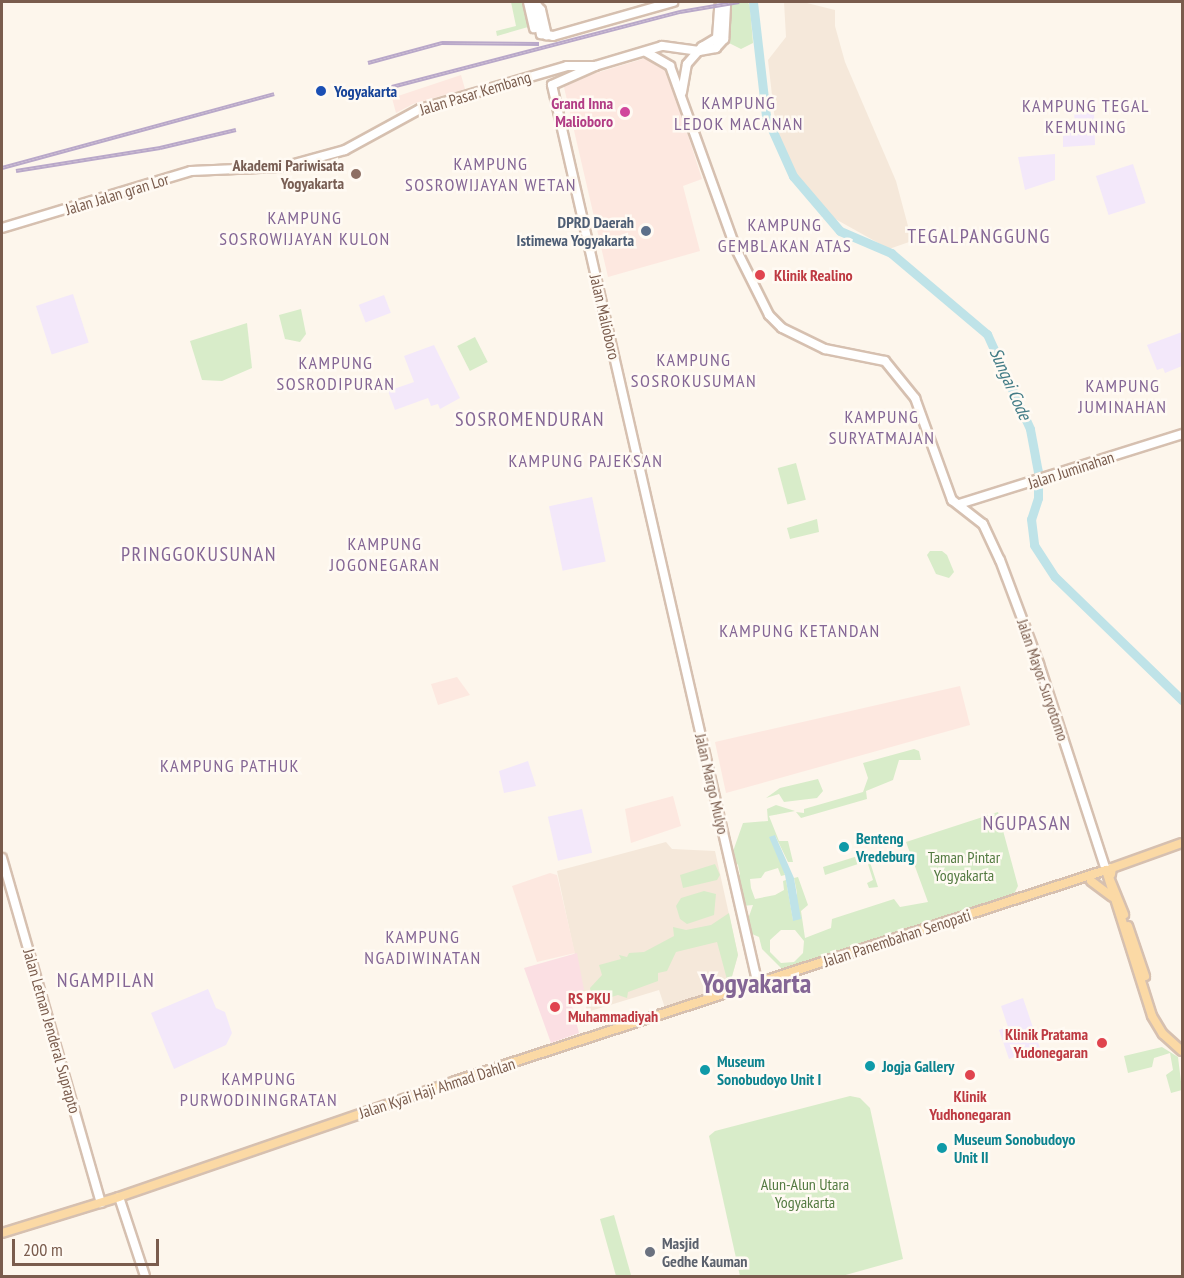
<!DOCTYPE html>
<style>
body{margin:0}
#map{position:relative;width:1184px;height:1278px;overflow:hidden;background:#fdf6ec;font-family:"PT Sans Narrow",sans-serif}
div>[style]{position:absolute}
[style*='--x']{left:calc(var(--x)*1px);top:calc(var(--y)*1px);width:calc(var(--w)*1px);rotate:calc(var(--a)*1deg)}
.residential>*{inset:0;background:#f5e8da}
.commercial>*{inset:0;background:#fde8e0}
.education>*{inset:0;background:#f3e8fa;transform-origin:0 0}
.medical>*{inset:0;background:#fbdfe3}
.green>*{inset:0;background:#d8ecc9;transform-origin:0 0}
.water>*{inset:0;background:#bfe3e8}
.river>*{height:9px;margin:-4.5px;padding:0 4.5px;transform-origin:4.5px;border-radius:4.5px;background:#bfe3e8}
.roads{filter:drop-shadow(2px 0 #d6c0b0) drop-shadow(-2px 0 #d6c0b0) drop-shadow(0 2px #d6c0b0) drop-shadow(0 -2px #d6c0b0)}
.secondary>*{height:8px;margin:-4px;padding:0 4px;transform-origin:4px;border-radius:4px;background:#fff}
.primary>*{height:8px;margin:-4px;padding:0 4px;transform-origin:4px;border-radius:4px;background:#fbd9a5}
.rail>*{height:4px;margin-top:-2px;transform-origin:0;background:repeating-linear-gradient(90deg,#fffaf3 0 4.5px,#b9a8c9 0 9px);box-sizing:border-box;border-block:2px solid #b9a8c9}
.dots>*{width:16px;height:16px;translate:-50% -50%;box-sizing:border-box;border:3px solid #fffaf3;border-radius:50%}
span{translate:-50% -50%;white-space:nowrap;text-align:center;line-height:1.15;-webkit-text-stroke:5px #fffaf3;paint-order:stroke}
.transit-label{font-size:16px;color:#164399;font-weight:700}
.left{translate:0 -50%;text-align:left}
.street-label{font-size:16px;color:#7a5c4d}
.hotel-label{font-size:16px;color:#b23c85;font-weight:700}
.right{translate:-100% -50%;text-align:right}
.education-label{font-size:16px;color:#785e54;font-weight:700}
.service-label{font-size:16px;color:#4e5e75;font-weight:700}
.health-label{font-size:16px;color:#be3a42;font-weight:700}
.culture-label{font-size:16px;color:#0d838f;font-weight:700}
.park-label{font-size:16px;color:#537a41}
.worship-label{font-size:16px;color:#5b616d;font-weight:700}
.neighbourhood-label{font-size:18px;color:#846695;letter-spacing:1.5px}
.water-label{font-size:18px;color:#437c86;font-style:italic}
.quarter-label{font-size:20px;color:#846695;letter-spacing:1.5px}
.town-label{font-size:28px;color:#846695;font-weight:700}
.frame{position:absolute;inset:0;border:3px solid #7a5c4d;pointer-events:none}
.scale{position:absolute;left:12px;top:1239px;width:147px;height:27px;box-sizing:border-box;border:3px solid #7a5c4d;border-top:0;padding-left:8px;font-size:18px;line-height:21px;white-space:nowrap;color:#7a5c4d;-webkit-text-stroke:4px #fffaf3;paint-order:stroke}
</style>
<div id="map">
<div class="residential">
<i style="clip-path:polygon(784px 2px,803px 2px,835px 10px,835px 26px,845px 62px,896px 181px,912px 241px,889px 249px,830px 216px,788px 163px,777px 139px,768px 60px,786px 37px)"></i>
<i style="clip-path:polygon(666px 842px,672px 849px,715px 851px,738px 955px,729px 987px,665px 1008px,659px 990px,587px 1012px,557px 871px)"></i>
</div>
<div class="commercial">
<i style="clip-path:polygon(649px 57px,666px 67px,702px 179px,683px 186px,700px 251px,608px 277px,563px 83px)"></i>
<i style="clip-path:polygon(461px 75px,465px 89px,413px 104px,396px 113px,392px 98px)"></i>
<i style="clip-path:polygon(457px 677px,470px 695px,438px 705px,431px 684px)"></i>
<i style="clip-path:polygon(960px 686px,970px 725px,726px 793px,715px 742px)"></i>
<i style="clip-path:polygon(673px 796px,681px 826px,631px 843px,625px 809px)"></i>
<i style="clip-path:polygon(550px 873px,557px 875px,575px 953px,537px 962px,512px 886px)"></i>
</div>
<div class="education">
<i style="clip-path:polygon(1094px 112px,1095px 145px,1063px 147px,1063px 122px,1075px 122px,1074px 114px)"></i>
<i style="clip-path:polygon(1055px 154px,1055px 180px,1025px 190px,1018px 157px)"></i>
<i style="left:1133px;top:164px;width:41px;height:39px;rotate:72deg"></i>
<i style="left:73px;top:294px;width:51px;height:39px;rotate:72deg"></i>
<i style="left:384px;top:295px;width:19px;height:27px;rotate:69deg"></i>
<i style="clip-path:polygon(1182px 332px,1182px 366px,1165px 373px,1163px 368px,1157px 370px,1147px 345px)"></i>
<i style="clip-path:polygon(434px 345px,460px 398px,440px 409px,438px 404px,431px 406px,428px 398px,395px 410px,388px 391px,414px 382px,404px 356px)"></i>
<i style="left:592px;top:497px;width:66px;height:44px;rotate:78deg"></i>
<i style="clip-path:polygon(528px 761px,536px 786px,504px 793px,499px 771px)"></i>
<i style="left:582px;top:809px;width:45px;height:35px;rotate:77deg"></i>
<i style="clip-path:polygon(208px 989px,216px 1008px,225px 1012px,232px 1033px,226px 1045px,174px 1069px,151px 1013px)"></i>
<i style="clip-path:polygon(1023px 998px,1040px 1048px,1009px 1059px,999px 1030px,1008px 1027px,1001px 1006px)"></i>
</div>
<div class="medical">
<i style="clip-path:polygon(577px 953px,584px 990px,569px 994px,579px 1033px,551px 1043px,524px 968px)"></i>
</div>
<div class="green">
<i style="clip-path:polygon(511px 2px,522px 2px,528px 27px,497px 36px,496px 31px,516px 26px)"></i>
<i style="clip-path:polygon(729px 2px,748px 2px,750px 7px,753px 43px,741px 49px,729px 43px)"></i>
<i style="clip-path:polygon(301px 309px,306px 334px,300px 342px,285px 339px,279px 315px)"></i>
<i style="clip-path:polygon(247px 323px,252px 368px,222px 381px,202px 380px,190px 341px)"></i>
<i style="left:475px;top:337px;width:28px;height:20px;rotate:63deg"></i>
<i style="left:796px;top:463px;width:38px;height:19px;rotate:75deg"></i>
<i style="clip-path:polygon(817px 519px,819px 532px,790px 539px,787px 528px)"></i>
<i style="clip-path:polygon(930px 551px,942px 551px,947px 555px,954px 572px,949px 578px,936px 574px,927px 555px)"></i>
<i style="clip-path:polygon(914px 749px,919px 751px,921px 760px,899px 760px,893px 780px,866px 791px,867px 799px,801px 818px,796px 812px,804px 813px,804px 809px,863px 792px,868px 778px,863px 763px)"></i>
<i style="clip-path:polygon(818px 779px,823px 791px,817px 798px,784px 802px,779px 794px,766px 798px,780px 788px)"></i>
<i style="clip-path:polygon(evenodd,776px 805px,795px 811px,769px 816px,779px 841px,788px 841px,793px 862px,788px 862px,775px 835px,785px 875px,781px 876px,778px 868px,765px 872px,761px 878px,750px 879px,751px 888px,755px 899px,775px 895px,784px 890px,783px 881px,786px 880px,793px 920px,797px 893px,794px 878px,798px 877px,808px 905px,801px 911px,805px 938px,831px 928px,832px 919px,894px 899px,900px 907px,928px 902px,906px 842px,998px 812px,1018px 886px,1014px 894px,782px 969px,762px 949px,759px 937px,752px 934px,747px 922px,753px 905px,742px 906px,735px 880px,740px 874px,738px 865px,731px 857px,743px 823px,768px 821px,767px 809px,776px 805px,781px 930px,795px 930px,804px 941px,803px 953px,794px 962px,781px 963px,770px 952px,770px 940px,781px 930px)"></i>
<i style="clip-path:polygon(864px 854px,868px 856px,878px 887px,869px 888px,867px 883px,873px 880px,867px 861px,825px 875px,823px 867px)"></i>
<i style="clip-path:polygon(715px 864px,720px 875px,717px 880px,683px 888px,680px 875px)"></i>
<i style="clip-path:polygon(704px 891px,716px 894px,714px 915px,687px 924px,680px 919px,676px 906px,681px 898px)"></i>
<i style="clip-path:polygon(729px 913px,738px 955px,729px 987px,717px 942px,676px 952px,667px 971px,658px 973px,658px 981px,628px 992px,627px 998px,618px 995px,592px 1003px,590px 988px,602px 975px,599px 965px,621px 959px,619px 955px,627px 957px,629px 953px,644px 952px,674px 936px,673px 927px,686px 930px,711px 925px)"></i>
<i style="clip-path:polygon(1162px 1047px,1178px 1057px,1182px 1090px,1171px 1093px,1166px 1075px,1173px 1070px,1170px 1053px,1154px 1058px,1152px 1067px,1128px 1073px,1124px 1056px)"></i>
<i style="clip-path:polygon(850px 1096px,860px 1098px,870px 1108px,903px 1259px,842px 1276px,740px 1276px,709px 1136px,715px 1131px)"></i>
<i style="clip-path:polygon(614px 1215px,631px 1275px,627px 1276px,616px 1276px,600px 1219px)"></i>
</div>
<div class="water">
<i style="clip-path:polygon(775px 835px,794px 878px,801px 919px,793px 921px,785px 875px,769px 837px)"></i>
</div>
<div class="river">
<i style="--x:753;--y:2;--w:115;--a:83.5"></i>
<i style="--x:766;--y:116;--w:66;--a:65.8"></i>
<i style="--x:793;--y:176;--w:72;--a:49.5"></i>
<i style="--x:840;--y:231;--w:56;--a:23.3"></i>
<i style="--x:891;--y:253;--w:126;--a:40.2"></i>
<i style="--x:987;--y:334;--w:104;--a:65.6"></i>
<i style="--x:1030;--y:429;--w:44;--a:79.5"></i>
<i style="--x:1038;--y:472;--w:26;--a:90"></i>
<i style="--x:1038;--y:498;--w:22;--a:108"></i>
<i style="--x:1031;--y:519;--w:26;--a:83"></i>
<i style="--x:1034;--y:545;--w:38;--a:57"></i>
<i style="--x:1055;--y:577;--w:177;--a:44.1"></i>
</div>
<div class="roads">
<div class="secondary">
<i style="--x:528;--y:2;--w:27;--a:77"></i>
<i style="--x:534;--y:2;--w:33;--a:78"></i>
<i style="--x:541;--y:34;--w:12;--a:9"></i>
<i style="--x:553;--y:36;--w:125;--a:-15.8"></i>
<i style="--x:535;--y:3;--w:9;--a:49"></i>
<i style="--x:541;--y:10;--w:26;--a:77"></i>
<i style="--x:726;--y:6;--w:33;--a:93"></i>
<i style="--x:724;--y:39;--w:12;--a:132"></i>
<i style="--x:716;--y:48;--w:17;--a:170"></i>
<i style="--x:699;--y:51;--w:37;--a:-172"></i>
<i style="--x:662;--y:46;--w:70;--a:163.4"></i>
<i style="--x:595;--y:66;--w:47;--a:156.2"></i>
<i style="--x:552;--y:85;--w:923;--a:77.11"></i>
<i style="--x:646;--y:52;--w:28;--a:30"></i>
<i style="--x:670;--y:66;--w:192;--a:70.2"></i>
<i style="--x:735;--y:247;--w:76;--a:63.4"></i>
<i style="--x:769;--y:315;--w:18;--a:45"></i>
<i style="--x:782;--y:328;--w:48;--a:26"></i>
<i style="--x:825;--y:349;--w:61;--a:11.3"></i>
<i style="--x:885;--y:361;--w:48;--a:51"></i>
<i style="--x:915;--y:398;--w:109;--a:70.1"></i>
<i style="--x:952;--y:500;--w:39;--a:38"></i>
<i style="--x:983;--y:524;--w:40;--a:65"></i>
<i style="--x:1000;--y:560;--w:111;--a:69.4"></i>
<i style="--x:1039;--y:664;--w:217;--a:72"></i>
<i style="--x:1106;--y:870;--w:5;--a:-22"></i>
<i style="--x:682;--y:92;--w:28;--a:-80"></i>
<i style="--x:687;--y:64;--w:23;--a:-49"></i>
<i style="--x:702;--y:47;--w:17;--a:-31"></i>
<i style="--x:717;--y:38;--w:31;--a:-86"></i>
<i style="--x:2;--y:228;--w:197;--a:-16.8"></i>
<i style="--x:191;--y:171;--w:92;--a:-2.5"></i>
<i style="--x:283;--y:167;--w:64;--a:-15.3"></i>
<i style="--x:345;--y:150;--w:85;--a:-28.7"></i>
<i style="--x:420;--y:109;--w:153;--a:-16.3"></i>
<i style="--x:567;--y:66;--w:28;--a:0"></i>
<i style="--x:959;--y:504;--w:234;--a:-17.4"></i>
<i style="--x:2;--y:858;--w:359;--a:74"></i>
<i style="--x:119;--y:1197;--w:83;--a:71.8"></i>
</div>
<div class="primary">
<i style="--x:1106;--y:870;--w:153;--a:72.5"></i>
<i style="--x:1152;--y:1016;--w:21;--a:59"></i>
<i style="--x:1163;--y:1034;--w:25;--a:42"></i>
<i style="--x:1106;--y:870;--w:48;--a:67.8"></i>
<i style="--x:1111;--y:874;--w:6;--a:-81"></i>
<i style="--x:1112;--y:868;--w:74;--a:-19.7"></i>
<i style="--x:1091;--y:881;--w:26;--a:37"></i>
<i style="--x:1128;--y:926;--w:53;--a:71.2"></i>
<i style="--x:2;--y:1233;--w:122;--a:-17.1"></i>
<i style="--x:119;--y:1197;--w:355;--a:-19"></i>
<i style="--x:455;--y:1081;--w:684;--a:-17.96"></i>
</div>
</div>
<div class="rail">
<i style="--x:368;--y:63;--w:77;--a:-15.1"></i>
<i style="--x:442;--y:43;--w:97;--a:0.6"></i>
<i style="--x:388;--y:88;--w:302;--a:-14.6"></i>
<i style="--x:680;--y:12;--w:60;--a:-9.6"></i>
<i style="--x:2;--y:168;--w:282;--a:-15.2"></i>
<i style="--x:16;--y:171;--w:146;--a:-9.1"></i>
<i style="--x:160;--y:148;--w:78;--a:-13.3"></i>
</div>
<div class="dots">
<i style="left:321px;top:91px;background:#1a4fb4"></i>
<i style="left:625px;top:112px;background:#d1479c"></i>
<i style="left:356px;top:174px;background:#8d6e63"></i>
<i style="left:646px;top:231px;background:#5c6f8a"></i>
<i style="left:760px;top:275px;background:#e0444e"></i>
<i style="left:844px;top:847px;background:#0f9aa8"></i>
<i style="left:555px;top:1007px;background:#e0444e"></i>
<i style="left:1102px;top:1043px;background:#e0444e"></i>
<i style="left:870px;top:1066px;background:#0f9aa8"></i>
<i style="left:705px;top:1070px;background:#0f9aa8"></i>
<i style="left:970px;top:1075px;background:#e0444e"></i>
<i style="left:942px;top:1148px;background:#0f9aa8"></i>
<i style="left:650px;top:1252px;background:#6b7280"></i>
</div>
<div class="transit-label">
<span class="left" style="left:334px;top:91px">Yogyakarta</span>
</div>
<div class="street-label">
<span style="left:475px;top:93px;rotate:-17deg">Jalan Pasar Kembang</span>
<span style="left:117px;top:194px;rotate:-17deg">Jalan Jalan gran Lor</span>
<span style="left:605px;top:317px;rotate:77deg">Jalan Malioboro</span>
<span style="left:1071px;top:470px;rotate:-18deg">Jalan Juminahan</span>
<span style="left:1043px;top:680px;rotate:71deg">Jalan Mayor Suryotomo</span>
<span style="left:712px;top:784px;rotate:77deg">Jalan Margo Mulyo</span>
<span style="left:897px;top:938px;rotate:-18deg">Jalan Panembahan Senopati</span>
<span style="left:52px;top:1031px;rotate:74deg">Jalan Letnan Jenderal Suprapto</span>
<span style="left:437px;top:1088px;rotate:-18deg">Jalan Kyai Haji Ahmad Dahlan</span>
</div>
<div class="hotel-label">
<span class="right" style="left:613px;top:112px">Grand Inna<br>Malioboro</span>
</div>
<div class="education-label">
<span class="right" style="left:344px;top:174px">Akademi Pariwisata<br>Yogyakarta</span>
</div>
<div class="service-label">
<span class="right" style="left:634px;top:231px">DPRD Daerah<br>Istimewa Yogyakarta</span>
</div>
<div class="health-label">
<span class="left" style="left:774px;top:275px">Klinik Realino</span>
<span class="left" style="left:568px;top:1007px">RS PKU<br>Muhammadiyah</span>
<span class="right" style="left:1088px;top:1043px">Klinik Pratama<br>Yudonegaran</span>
<span style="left:970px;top:1105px">Klinik<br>Yudhonegaran</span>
</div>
<div class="culture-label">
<span class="left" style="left:856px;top:847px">Benteng<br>Vredeburg</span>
<span class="left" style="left:717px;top:1070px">Museum<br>Sonobudoyo Unit I</span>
<span class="left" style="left:882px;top:1066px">Jogja Gallery</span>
<span class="left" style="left:954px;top:1148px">Museum Sonobudoyo<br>Unit II</span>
</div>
<div class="park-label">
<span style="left:964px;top:866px">Taman Pintar<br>Yogyakarta</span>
<span style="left:805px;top:1193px">Alun-Alun Utara<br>Yogyakarta</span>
</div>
<div class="worship-label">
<span class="left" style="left:662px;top:1252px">Masjid<br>Gedhe Kauman</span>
</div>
<div class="neighbourhood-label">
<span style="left:739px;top:114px">KAMPUNG<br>LEDOK MACANAN</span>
<span style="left:1086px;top:117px">KAMPUNG TEGAL<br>KEMUNING</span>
<span style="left:491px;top:175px">KAMPUNG<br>SOSROWIJAYAN WETAN</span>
<span style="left:305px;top:229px">KAMPUNG<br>SOSROWIJAYAN KULON</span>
<span style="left:785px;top:236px">KAMPUNG<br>GEMBLAKAN ATAS</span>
<span style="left:694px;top:371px">KAMPUNG<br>SOSROKUSUMAN</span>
<span style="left:336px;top:374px">KAMPUNG<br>SOSRODIPURAN</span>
<span style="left:1123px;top:397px">KAMPUNG<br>JUMINAHAN</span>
<span style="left:882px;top:428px">KAMPUNG<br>SURYATMAJAN</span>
<span style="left:586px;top:461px">KAMPUNG PAJEKSAN</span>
<span style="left:385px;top:555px">KAMPUNG<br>JOGONEGARAN</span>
<span style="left:800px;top:631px">KAMPUNG KETANDAN</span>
<span style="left:230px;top:766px">KAMPUNG PATHUK</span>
<span style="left:423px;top:948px">KAMPUNG<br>NGADIWINATAN</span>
<span style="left:259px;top:1090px">KAMPUNG<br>PURWODININGRATAN</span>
</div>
<div class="water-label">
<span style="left:1010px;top:384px;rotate:66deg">Sungai Code</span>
</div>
<div class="quarter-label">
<span style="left:979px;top:236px">TEGALPANGGUNG</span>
<span style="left:530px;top:419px">SOSROMENDURAN</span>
<span style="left:199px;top:554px">PRINGGOKUSUNAN</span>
<span style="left:1027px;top:823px">NGUPASAN</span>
<span style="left:106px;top:980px">NGAMPILAN</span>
</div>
<div class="town-label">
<span style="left:756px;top:983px">Yogyakarta</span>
</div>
<div class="frame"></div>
<div class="scale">200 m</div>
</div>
